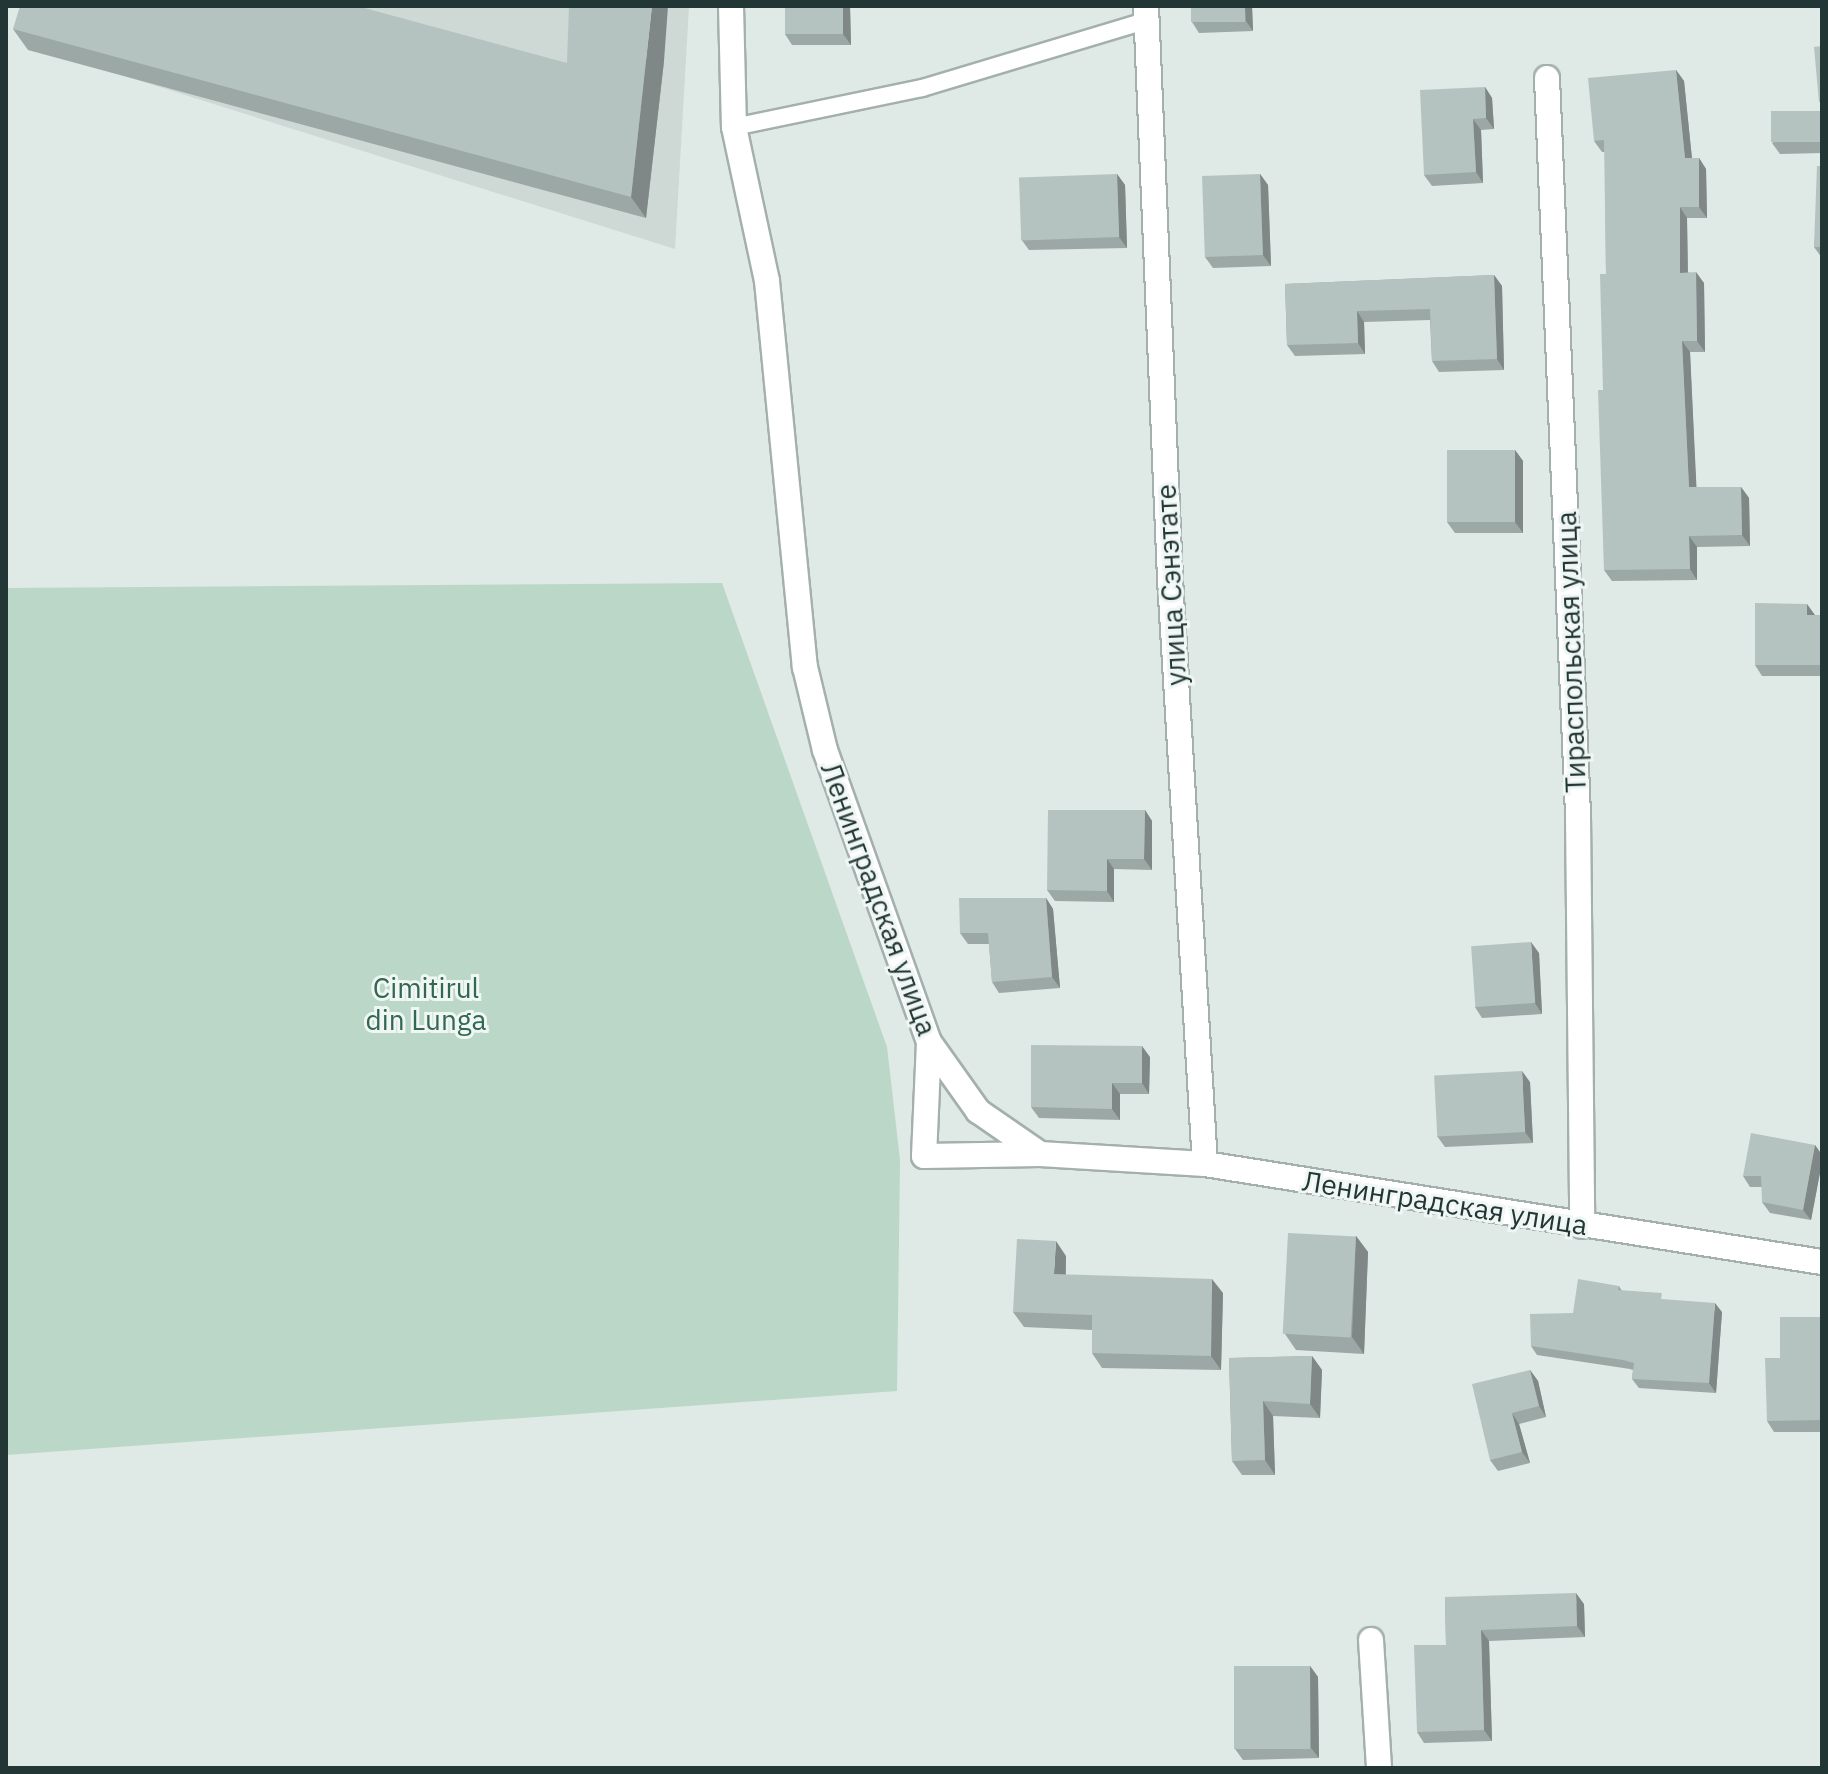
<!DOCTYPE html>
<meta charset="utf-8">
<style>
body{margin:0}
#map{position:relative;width:1828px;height:1774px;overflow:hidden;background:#dfe9e6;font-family:"IBM Plex Sans",sans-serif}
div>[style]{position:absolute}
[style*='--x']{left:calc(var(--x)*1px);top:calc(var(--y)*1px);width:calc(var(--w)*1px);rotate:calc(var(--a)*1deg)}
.built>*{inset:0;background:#ced8d5}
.green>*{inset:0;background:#bad7c8}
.roads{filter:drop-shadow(2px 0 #a3b0ad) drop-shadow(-2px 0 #a3b0ad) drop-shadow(0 2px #a3b0ad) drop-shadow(0 -2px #a3b0ad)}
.lane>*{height:16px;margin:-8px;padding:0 8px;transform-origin:8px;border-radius:8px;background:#fff}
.street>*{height:24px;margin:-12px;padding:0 12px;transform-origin:12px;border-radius:12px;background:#fff}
.wall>*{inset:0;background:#9ca8a5}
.shaded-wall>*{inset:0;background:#7f8886}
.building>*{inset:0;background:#b5c3c0;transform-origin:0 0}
span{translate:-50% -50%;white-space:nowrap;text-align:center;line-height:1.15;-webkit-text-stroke:6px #eff6f4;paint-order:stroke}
.street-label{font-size:28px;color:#223735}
.park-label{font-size:28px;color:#326852}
.frame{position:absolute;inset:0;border:8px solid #223735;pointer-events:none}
</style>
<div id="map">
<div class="built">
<i style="clip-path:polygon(39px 6px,689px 6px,675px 249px,96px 67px)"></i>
</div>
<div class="green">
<i style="clip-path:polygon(722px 583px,887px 1047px,900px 1160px,897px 1391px,6px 1455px,6px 588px)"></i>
</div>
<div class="roads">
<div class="lane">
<i style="--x:734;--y:127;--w:192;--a:-11.7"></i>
<i style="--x:922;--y:88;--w:234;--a:-16.7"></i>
</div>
<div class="street">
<i style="--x:731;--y:6;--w:121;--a:88.6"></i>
<i style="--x:734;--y:127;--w:157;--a:77.9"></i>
<i style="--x:767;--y:281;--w:388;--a:84.4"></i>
<i style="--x:805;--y:667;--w:85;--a:76.5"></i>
<i style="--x:825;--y:750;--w:310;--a:70.4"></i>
<i style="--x:929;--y:1042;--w:85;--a:54.6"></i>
<i style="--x:978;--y:1111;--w:75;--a:34.7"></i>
<i style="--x:1040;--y:1154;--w:165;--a:3.5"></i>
<i style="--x:1205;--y:1164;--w:625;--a:9.03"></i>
<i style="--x:1146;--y:6;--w:574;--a:87.6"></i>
<i style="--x:1170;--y:579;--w:586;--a:86.58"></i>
<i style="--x:1547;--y:78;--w:739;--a:87.59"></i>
<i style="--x:1578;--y:816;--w:410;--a:89.4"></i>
<i style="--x:929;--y:1042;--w:114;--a:92.5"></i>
<i style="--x:924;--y:1156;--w:116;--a:-1"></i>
<i style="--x:1371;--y:1640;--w:128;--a:86.4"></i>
</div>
</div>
<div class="wall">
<i style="clip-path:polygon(850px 6px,851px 45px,792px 45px,785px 34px)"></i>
<i style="clip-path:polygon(1191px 6px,1252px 6px,1253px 31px,1199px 33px,1192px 22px)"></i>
<i style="clip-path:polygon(13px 29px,567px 63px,664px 61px,646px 218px,28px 50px)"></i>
<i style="clip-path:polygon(1676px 70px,1684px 81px,1692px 158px,1699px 158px,1706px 169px,1707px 218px,1687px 218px,1688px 272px,1704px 283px,1705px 352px,1690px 352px,1696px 487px,1741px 487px,1749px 498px,1750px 546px,1697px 547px,1697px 580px,1612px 581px,1604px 570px,1603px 390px,1606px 274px,1605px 152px,1602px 152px,1594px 141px)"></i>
<i style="clip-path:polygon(1485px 87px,1492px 98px,1494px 129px,1481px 130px,1483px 183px,1432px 186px,1424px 175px)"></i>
<i style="clip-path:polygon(1822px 111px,1822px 153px,1780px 154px,1772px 143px)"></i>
<i style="clip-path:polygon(1822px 166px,1822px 258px,1814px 247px)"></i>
<i style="clip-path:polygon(1117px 174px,1125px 185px,1127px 248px,1029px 250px,1021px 239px)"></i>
<i style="clip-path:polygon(1260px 174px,1268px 185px,1271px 266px,1213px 268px,1205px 257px)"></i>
<i style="clip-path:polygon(1494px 275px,1502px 286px,1504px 370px,1439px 372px,1432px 361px,1430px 320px,1364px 322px,1365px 354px,1295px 356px,1287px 345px,1285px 284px)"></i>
<i style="clip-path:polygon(1515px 450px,1523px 461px,1523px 533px,1455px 533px,1447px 522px)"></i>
<i style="clip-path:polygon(1815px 615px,1822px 615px,1822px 676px,1762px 676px,1755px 665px)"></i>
<i style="clip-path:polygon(1145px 810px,1152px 821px,1152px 870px,1114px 869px,1114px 902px,1055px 901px,1047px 890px)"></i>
<i style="clip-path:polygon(1046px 898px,1053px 909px,1060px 988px,999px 993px,992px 982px,989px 944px,968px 944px,960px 933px)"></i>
<i style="clip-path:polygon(1539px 953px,1542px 1014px,1482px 1018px,1475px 1007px)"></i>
<i style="clip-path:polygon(1150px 1057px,1149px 1094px,1120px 1094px,1120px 1120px,1039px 1118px,1031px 1107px)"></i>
<i style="clip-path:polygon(1530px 1082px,1533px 1143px,1445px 1147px,1437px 1136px)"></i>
<i style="clip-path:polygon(1815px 1145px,1822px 1155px,1822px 1162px,1811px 1220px,1770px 1213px,1762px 1202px,1762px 1187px,1750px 1187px,1743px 1176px)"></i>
<i style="clip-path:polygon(1356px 1236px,1368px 1252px,1364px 1354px,1296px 1350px,1285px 1334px)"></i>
<i style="clip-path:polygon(1066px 1256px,1066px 1275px,1223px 1293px,1221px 1370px,1102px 1368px,1092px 1353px,1092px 1330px,1024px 1327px,1013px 1312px)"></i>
<i style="clip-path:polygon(1619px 1286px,1622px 1291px,1722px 1312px,1716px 1393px,1639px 1388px,1632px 1379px,1633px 1370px,1630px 1369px,1537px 1355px,1531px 1346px,1573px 1313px)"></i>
<i style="clip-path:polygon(1822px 1317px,1822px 1432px,1774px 1432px,1767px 1421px,1780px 1358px)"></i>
<i style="clip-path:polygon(1312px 1356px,1322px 1370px,1320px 1418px,1273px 1416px,1275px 1475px,1242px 1475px,1232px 1461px,1229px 1358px)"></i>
<i style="clip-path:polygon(1530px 1370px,1538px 1381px,1546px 1417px,1519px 1424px,1530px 1463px,1498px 1471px,1490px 1460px)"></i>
<i style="clip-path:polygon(1445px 1597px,1584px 1604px,1585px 1637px,1489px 1641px,1492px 1741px,1424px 1743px,1417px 1732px,1446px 1645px)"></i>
<i style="clip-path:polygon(1310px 1666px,1318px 1677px,1319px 1758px,1243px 1760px,1235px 1749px)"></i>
</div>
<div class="shaded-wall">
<i style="clip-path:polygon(652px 6px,668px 6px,664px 61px,646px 218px,631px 197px)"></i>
<i style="clip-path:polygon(843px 6px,850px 6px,851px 45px,843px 34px)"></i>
<i style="clip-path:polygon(1245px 6px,1252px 6px,1253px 31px,1246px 21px)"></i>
<i style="clip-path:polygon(1676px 70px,1684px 81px,1693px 169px,1685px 158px)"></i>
<i style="clip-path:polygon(1485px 87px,1492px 98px,1494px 129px,1486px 118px)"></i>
<i style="clip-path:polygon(1473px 119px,1481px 130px,1483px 183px,1476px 172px)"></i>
<i style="clip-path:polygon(1699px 158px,1706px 169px,1707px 218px,1699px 207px)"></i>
<i style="clip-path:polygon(1117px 174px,1125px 185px,1127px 248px,1119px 237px)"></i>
<i style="clip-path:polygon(1260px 174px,1268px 185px,1271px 266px,1263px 255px)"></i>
<i style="clip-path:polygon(1680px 207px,1687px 218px,1688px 284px,1680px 273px)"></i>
<i style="clip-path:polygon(1696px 272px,1704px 283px,1705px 352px,1697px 341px)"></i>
<i style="clip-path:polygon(1494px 275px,1502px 286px,1504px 370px,1497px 359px)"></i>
<i style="clip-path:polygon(1357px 311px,1364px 322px,1365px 354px,1358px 343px)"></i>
<i style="clip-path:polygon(1682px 341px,1690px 352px,1697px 498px,1689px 487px)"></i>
<i style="clip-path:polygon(1515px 450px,1523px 461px,1523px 533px,1515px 522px)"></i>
<i style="clip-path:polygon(1741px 487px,1749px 498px,1750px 546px,1742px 535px)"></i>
<i style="clip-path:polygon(1689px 536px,1697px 547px,1697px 580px,1690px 569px)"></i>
<i style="clip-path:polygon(1807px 604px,1815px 615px,1807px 615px)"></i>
<i style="clip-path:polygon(1145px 810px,1152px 821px,1152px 870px,1144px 859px)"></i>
<i style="clip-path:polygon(1107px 859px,1114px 869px,1114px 902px,1107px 891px)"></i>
<i style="clip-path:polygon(1046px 898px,1053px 909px,1060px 988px,1052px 977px)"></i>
<i style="clip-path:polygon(1531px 942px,1539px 953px,1542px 1014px,1535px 1003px)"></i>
<i style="clip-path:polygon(1142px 1046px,1150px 1057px,1149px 1094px,1142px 1083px)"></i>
<i style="clip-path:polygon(1522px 1071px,1530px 1082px,1533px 1143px,1525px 1132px)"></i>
<i style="clip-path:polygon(1112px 1083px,1120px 1094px,1120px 1120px,1112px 1109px)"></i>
<i style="clip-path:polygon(1815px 1145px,1822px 1155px,1822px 1162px,1811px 1220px,1803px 1210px)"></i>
<i style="clip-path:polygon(1356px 1236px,1368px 1252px,1364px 1354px,1352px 1337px)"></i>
<i style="clip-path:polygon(1056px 1241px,1066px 1256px,1065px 1289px,1054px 1274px)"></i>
<i style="clip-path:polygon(1212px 1279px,1223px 1293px,1221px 1370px,1211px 1356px)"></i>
<i style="clip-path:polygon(1715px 1303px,1722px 1312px,1716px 1393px,1709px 1383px)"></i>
<i style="clip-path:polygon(1312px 1356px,1322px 1370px,1320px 1418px,1310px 1404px)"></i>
<i style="clip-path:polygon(1530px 1370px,1538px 1381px,1546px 1417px,1539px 1406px)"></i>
<i style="clip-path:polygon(1263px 1401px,1273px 1416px,1275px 1475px,1265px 1460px)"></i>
<i style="clip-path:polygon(1512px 1413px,1519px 1424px,1530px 1463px,1522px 1452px)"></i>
<i style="clip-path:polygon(1576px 1593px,1584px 1604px,1585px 1637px,1577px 1626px)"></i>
<i style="clip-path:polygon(1481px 1630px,1489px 1641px,1492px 1741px,1484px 1730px)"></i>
<i style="clip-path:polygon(1310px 1666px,1318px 1677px,1319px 1758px,1311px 1748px)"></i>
</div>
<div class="building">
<i style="clip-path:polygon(20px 6px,357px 6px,567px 63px,569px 6px,652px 6px,631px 197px,13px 29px)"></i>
<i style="left:785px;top:6px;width:58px;height:28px"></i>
<i style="left:1191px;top:6px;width:54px;height:16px"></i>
<i style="clip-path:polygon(1822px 46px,1822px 101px,1819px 102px,1814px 47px)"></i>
<i style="clip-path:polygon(1676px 70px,1685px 158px,1699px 158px,1699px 207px,1680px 207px,1680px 273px,1696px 272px,1697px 341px,1682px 341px,1689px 487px,1741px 487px,1742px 535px,1689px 536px,1690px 569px,1604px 570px,1598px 390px,1603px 390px,1600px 274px,1606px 274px,1604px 140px,1594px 141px,1588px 78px)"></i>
<i style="clip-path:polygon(1485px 87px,1486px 118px,1473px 119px,1476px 172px,1424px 175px,1420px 90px)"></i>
<i style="left:1822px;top:111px;width:31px;height:51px;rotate:90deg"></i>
<i style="clip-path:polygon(1817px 166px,1822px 166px,1822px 247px,1814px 247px)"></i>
<i style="left:1117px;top:174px;width:63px;height:98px;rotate:88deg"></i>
<i style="left:1260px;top:174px;width:81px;height:58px;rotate:88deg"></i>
<i style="clip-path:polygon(1494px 275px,1497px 359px,1432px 361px,1430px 309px,1357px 311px,1358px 343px,1287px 345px,1285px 284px)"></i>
<i style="clip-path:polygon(1821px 399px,1822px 399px,1822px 479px,1820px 479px)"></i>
<i style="left:1447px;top:450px;width:68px;height:72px"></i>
<i style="clip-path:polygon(1755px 603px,1807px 604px,1807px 615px,1822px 615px,1822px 665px,1755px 665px)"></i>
<i style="clip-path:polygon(1048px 810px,1145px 810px,1144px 859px,1107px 859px,1107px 891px,1047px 890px)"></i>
<i style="clip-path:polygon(959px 898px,1046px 898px,1052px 977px,992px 982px,988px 933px,960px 933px)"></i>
<i style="left:1531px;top:942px;width:61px;height:60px;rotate:86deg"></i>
<i style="clip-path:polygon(1031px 1045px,1142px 1046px,1142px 1083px,1112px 1083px,1112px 1109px,1031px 1107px)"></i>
<i style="left:1522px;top:1071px;width:61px;height:88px;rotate:87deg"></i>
<i style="clip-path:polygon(1751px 1133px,1815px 1145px,1803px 1210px,1762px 1202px,1761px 1176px,1743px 1176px)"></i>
<i style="left:1288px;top:1233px;width:68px;height:101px;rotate:3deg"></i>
<i style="clip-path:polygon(1017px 1239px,1056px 1241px,1054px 1274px,1212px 1279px,1211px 1356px,1092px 1353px,1092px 1315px,1013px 1312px)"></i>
<i style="clip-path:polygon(1578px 1279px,1619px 1286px,1618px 1290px,1662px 1293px,1661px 1299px,1715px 1303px,1709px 1383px,1632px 1379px,1634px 1363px,1623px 1360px,1531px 1346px,1530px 1314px,1573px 1313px)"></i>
<i style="clip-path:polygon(1780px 1317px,1822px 1317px,1822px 1420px,1767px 1421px,1765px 1358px,1780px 1358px)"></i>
<i style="clip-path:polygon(1312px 1356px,1310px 1404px,1263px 1401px,1265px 1460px,1232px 1461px,1229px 1358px)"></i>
<i style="clip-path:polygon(1530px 1370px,1539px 1406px,1512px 1413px,1522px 1452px,1490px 1460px,1472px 1384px)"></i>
<i style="clip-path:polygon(1576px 1593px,1577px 1626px,1481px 1630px,1484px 1730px,1417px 1732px,1414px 1645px,1446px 1645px,1445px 1597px)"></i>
<i style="left:1234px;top:1666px;width:76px;height:83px"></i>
</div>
<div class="street-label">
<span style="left:1171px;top:585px;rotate:-93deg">улица Сэнэтате</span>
<span style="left:1571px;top:652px;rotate:-92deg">Тираспольская улица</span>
<span style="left:879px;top:899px;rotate:70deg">Ленинградская улица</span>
<span style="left:1445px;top:1203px;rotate:9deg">Ленинградская улица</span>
</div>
<div class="park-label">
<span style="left:426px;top:1004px">Cimitirul<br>din Lunga</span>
</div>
<div class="frame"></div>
</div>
